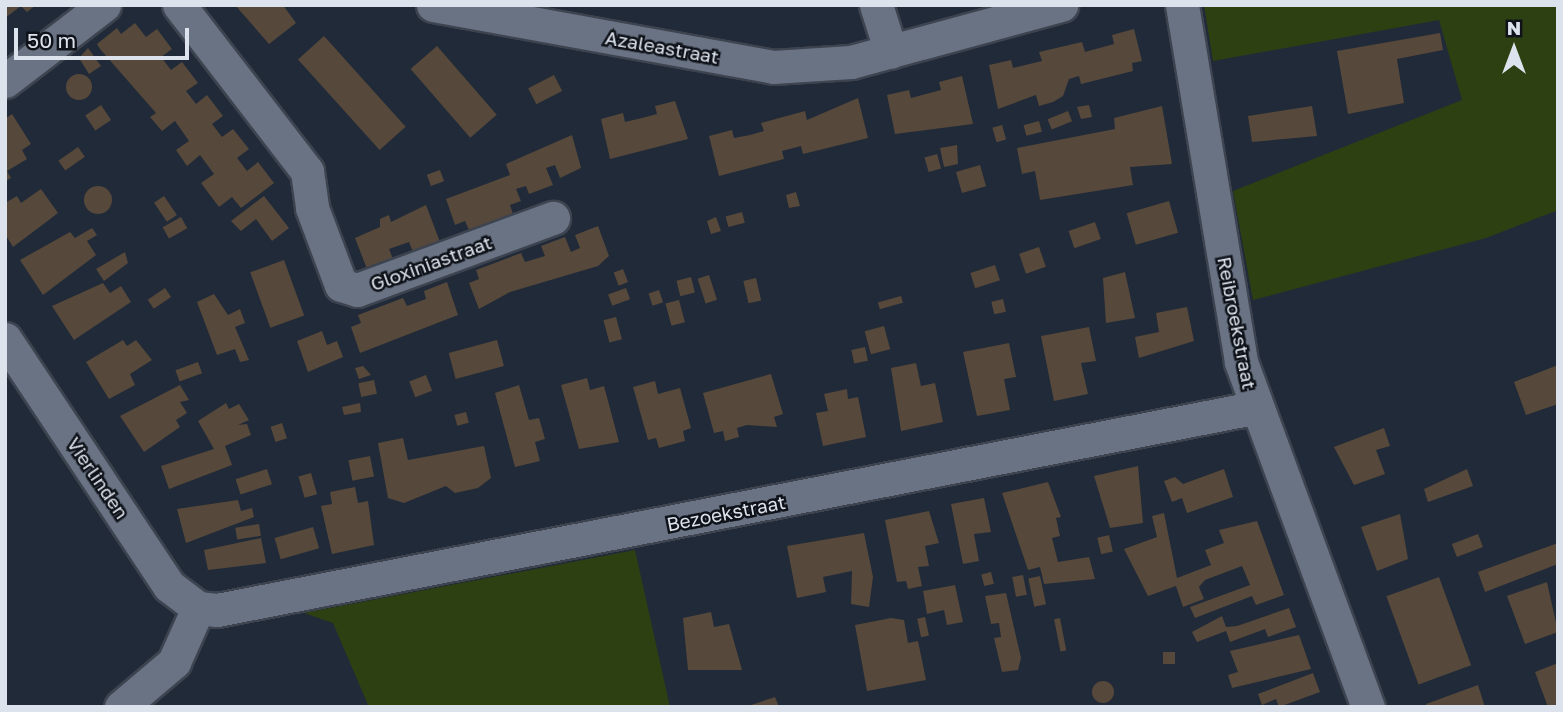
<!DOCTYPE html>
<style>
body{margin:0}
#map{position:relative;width:1563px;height:712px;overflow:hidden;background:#212a38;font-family:"Golos Text",sans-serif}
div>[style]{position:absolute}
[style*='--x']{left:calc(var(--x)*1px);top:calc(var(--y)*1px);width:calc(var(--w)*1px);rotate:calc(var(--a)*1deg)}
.green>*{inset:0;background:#2d4012}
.building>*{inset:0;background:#56483a;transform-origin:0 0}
.round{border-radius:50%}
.roads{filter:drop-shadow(2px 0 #3d4450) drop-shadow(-2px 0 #3d4450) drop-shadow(0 2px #3d4450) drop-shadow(0 -2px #3d4450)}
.minor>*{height:33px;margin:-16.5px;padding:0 16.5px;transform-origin:16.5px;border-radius:16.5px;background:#697384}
span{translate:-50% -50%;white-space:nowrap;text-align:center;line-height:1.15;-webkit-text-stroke:5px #0f1319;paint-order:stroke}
.street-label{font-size:19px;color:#dde3ed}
.frame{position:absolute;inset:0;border:7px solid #dde3ed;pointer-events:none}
.north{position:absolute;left:1479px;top:14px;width:70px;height:70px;-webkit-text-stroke:5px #0f1319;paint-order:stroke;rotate:0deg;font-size:19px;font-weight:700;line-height:28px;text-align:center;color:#dde3ed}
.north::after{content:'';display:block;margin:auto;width:24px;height:32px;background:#dde3ed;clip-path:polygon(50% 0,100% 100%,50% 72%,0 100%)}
.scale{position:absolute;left:14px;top:28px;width:175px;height:32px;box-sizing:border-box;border:4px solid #dde3ed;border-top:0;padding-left:9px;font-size:21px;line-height:24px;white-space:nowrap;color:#dde3ed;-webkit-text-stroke:5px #0f1319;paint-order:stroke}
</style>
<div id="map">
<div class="green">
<i style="clip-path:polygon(1204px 5px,1558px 5px,1558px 210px,1486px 238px,1253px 300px,1233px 191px,1462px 100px,1439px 20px,1213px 61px)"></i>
<i style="clip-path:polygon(635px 550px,670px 707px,369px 707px,333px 623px,304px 613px)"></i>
</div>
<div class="building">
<i style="clip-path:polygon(5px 5px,36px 5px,27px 12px,21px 6px,5px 18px)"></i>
<i style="clip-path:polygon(235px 5px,283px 5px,296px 23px,269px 44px)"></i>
<i style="clip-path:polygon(135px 23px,146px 37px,157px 29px,172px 49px,161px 57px,171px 70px,182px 62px,198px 83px,186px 91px,196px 104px,207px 95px,223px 116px,212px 124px,222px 137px,233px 129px,249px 149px,237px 158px,247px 171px,258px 162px,274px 183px,241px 208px,232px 197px,219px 207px,201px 183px,214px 174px,200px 155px,187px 166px,176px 150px,189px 141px,175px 121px,162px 131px,150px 117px,156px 113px,100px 49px,97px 44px,117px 28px,121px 34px)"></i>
<i style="clip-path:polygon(1134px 29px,1142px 61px,1132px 63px,1133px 71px,1081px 84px,1079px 76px,1069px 79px,1063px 96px,1053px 102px,1039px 106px,1036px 95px,998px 109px,989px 65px,1011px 60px,1013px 68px,1042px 61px,1039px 52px,1082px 42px,1085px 52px,1114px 44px,1112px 35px)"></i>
<i style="clip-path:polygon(1440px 33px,1443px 50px,1397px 59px,1404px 103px,1348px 114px,1337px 51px)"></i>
<i style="left:324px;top:36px;width:122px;height:35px;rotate:48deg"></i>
<i style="left:437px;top:46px;width:91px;height:35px;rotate:49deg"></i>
<i style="clip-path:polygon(88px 48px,101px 66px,89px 74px,79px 58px)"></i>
<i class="round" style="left:66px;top:74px;width:26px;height:26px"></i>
<i style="left:554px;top:75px;width:18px;height:29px;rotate:63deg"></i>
<i style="clip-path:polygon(962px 76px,973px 124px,895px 134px,887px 95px,909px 90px,911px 98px,941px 90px,939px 82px)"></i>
<i style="clip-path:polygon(858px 98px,868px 138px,803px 154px,801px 146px,782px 151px,784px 159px,719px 176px,709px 136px,732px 130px,734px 138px,750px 135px,764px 131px,761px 123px,805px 111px,807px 120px)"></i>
<i style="clip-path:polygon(675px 101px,688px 139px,610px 159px,601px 119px,623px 113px,625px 122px,642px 118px,657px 114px,655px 106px)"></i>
<i style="left:101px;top:105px;width:18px;height:19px;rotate:56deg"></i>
<i style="clip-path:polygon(1089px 105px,1092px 117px,1081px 119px,1077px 107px)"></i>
<i style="clip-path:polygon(1162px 106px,1172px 164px,1130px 167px,1133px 185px,1040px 200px,1035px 171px,1022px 174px,1017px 148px,1115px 129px,1114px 118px)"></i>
<i style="clip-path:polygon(1312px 106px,1317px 136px,1252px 142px,1248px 116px)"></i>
<i style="left:1068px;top:111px;width:11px;height:22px;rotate:68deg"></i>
<i style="clip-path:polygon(12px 114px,31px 144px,22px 150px,27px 159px,7px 171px,11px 178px,5px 181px,5px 119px)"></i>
<i style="left:1039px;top:121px;width:11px;height:16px;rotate:75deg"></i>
<i style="left:1002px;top:125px;width:15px;height:10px;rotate:74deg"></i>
<i style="clip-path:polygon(572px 135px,581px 168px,560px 178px,555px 165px,546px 168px,553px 185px,529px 194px,526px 186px,516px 189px,521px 201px,510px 205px,513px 214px,469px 230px,465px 221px,455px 225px,446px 199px,510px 175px,506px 164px)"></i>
<i style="clip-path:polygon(957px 145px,958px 164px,944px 167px,940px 148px)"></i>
<i style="left:78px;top:147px;width:12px;height:24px;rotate:55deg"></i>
<i style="left:937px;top:154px;width:15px;height:13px;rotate:74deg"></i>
<i style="left:980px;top:165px;width:22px;height:25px;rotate:74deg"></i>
<i style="left:440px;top:170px;width:12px;height:14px;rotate:70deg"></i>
<i class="round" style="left:84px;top:186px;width:28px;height:28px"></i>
<i style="clip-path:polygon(41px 189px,58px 213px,13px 247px,5px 234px,5px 203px,17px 196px,21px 203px)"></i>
<i style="clip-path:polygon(796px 192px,800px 206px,789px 208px,786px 195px)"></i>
<i style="left:164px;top:196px;width:23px;height:12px;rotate:56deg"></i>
<i style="clip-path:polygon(264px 196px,289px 228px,272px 241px,256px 219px,241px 231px,231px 221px)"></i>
<i style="left:1169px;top:201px;width:33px;height:44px;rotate:74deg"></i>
<i style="clip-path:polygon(426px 205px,440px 242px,413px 252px,409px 242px,389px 249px,393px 259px,367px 269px,355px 238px,380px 227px,380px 219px,389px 215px,391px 222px)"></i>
<i style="left:742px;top:212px;width:11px;height:17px;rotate:75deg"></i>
<i style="left:181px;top:217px;width:13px;height:21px;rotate:61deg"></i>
<i style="clip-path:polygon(716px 217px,721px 231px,711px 234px,707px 221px)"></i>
<i style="left:1095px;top:222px;width:18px;height:28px;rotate:71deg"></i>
<i style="clip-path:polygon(598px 226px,609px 256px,598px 266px,510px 292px,479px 309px,469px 283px,479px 279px,476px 270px,521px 253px,525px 262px,545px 256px,541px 246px,565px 237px,571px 252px,580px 248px,575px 235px)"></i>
<i style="clip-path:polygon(92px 228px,97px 235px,87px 241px,96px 255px,43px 295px,20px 260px,70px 232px,75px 238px)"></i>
<i style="left:1039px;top:247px;width:21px;height:21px;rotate:71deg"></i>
<i style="clip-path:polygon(125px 252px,128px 263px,104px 281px,96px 269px)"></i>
<i style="left:284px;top:260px;width:59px;height:36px;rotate:70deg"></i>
<i style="left:995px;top:265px;width:16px;height:26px;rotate:72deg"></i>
<i style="left:623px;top:269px;width:14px;height:10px;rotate:69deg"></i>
<i style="clip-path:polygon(1125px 272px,1135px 318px,1106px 323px,1103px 278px)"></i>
<i style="left:709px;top:275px;width:26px;height:12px;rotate:72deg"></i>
<i style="left:691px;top:277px;width:16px;height:15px;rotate:76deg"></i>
<i style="left:756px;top:278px;width:23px;height:13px;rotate:77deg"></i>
<i style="clip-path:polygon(447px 282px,458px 315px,360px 353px,351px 327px,361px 323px,358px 315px,403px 298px,407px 306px,426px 299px,424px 291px)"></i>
<i style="clip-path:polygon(103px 283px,110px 293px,121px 286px,131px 302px,74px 340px,52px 306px)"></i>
<i style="left:165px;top:288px;width:11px;height:21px;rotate:56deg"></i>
<i style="left:626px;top:288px;width:12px;height:19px;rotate:70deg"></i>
<i style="left:659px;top:290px;width:13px;height:11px;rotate:72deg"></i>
<i style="clip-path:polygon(214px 294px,228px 315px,240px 309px,245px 323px,235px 327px,249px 360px,240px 362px,235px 349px,217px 355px,197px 302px)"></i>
<i style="left:901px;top:296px;width:7px;height:24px;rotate:74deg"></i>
<i style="left:1003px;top:299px;width:13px;height:12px;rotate:77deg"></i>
<i style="left:679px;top:300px;width:23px;height:14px;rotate:75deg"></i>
<i style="clip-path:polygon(1187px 307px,1194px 341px,1139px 358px,1135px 337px,1159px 332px,1156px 313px)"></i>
<i style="left:616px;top:317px;width:23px;height:13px;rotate:75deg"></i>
<i style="left:884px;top:326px;width:24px;height:20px;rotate:75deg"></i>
<i style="clip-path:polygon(1089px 327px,1096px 361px,1081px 363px,1088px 394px,1054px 401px,1041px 336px)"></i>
<i style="clip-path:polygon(322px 331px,327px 345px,337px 341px,343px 357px,308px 372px,297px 341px)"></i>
<i style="clip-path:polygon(123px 340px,127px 346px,136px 340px,152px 360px,130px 374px,135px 385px,109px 399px,86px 362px)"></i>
<i style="left:497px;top:340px;width:27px;height:50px;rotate:75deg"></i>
<i style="clip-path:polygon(1009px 343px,1016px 377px,1004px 379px,1010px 410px,977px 416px,963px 352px)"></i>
<i style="left:865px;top:347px;width:14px;height:14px;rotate:78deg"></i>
<i style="left:198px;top:362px;width:12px;height:24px;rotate:70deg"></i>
<i style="clip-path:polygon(916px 363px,921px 386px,935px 383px,943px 422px,901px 431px,891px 368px)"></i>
<i style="clip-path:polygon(1558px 365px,1558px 404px,1526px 415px,1514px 382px)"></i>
<i style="clip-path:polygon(363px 366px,371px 375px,359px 379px,355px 368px)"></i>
<i style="clip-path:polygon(771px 374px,783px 414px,774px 417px,777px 427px,747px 425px,737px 428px,739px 437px,725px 441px,723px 431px,714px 433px,703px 393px)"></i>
<i style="left:426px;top:375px;width:17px;height:18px;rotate:69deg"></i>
<i style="clip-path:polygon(587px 378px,590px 390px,604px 386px,619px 442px,579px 449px,561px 385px)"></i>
<i style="left:374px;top:380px;width:14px;height:16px;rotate:78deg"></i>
<i style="clip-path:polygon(655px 381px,658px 394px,680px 388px,691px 428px,683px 431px,685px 441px,659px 448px,656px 438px,648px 440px,633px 387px)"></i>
<i style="clip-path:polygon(180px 385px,189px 400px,180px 402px,187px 413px,176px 420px,180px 427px,144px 452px,120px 416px)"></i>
<i style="clip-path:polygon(519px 385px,529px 420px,539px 418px,545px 439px,535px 442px,540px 461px,515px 467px,495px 393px)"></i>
<i style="clip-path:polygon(847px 389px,848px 399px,858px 397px,866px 437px,823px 446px,816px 413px,828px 411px,824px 394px)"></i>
<i style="clip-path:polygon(226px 403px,229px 409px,239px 404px,249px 420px,238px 425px,247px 424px,251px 435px,225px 446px,232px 465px,169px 489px,161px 466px,214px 449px,198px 421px)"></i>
<i style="clip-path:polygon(360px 403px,361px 412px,344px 415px,342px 407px)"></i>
<i style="left:466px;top:412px;width:11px;height:12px;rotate:75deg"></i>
<i style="left:282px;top:423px;width:16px;height:12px;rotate:72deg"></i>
<i style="clip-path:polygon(1384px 428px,1390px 446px,1376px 450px,1385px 474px,1354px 485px,1334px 447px)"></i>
<i style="clip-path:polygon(403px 438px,408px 460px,484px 446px,491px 478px,478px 488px,455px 493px,446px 486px,404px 503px,388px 498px,378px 443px)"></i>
<i style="left:370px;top:456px;width:21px;height:22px;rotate:79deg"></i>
<i style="clip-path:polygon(1138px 466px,1143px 523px,1110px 528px,1094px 476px)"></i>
<i style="left:267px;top:469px;width:16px;height:33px;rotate:72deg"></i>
<i style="clip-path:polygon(1224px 469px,1233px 497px,1187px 513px,1182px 498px,1172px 502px,1164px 481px,1175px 477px,1183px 484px)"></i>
<i style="clip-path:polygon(1467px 469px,1473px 486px,1428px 502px,1424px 489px)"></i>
<i style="left:311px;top:473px;width:22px;height:13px;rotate:74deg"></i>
<i style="clip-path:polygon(1048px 482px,1061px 517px,1056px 518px,1060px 536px,1052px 538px,1058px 562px,1089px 557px,1095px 579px,1044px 584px,1040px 567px,1028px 570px,1002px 493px)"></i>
<i style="clip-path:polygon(355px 487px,358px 503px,368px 501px,374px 545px,332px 554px,321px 506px,332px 504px,330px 492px)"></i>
<i style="clip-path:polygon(984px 498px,991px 532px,974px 534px,979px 561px,963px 564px,951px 504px)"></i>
<i style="clip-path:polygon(238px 500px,241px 511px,252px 508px,254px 517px,186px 543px,177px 509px)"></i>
<i style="clip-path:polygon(929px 511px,939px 543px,925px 546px,929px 566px,918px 567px,922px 586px,908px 589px,906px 581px,897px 582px,885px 520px)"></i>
<i style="clip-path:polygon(1164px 513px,1177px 578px,1211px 565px,1205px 550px,1224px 543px,1219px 530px,1257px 521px,1284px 595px,1256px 605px,1252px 596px,1195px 618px,1190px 607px,1250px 585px,1242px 566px,1205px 580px,1199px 587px,1204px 599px,1183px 607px,1176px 586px,1148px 596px,1124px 549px,1157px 537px,1152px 516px)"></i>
<i style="clip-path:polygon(1400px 514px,1408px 559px,1377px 571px,1361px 527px)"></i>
<i style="left:259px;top:524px;width:12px;height:24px;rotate:81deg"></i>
<i style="left:313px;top:527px;width:22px;height:40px;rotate:74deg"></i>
<i style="clip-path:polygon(864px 533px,873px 577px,869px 607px,851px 604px,852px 571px,823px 577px,826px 592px,797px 598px,787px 546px)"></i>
<i style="left:1478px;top:534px;width:14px;height:28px;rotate:69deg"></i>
<i style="left:1109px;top:535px;width:17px;height:12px;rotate:77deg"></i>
<i style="clip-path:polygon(261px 538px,266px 563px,208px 570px,204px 550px)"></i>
<i style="clip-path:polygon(1558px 543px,1558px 564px,1485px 592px,1478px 572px)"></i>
<i style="left:991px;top:572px;width:12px;height:10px;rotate:76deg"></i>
<i style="left:1023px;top:575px;width:20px;height:11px;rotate:79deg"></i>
<i style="left:1040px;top:576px;width:29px;height:12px;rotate:78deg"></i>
<i style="left:1439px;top:577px;width:94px;height:56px;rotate:70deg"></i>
<i style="clip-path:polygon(1547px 582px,1558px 632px,1525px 644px,1507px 596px)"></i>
<i style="clip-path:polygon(955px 585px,963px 622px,947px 625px,944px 610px,927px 614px,923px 591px)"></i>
<i style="clip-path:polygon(1006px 593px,1021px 658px,1018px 670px,1002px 672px,994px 638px,1001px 637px,999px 623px,991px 624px,985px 596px)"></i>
<i style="clip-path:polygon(1289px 608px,1296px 627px,1268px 637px,1265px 629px,1230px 642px,1226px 631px,1197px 642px,1192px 632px,1222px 616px,1226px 627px,1237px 626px)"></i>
<i style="clip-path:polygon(711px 612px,714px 627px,729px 624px,742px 670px,688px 670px,683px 618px)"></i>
<i style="left:925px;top:617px;width:19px;height:8px;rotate:78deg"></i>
<i style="clip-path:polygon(891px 618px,904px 620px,908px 643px,918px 641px,926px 680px,867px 691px,855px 625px)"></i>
<i style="left:1060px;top:618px;width:33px;height:6px;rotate:79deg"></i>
<i style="clip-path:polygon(1299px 635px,1311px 669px,1232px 688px,1228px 675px,1238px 672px,1230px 651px)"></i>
<i style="left:1163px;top:652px;width:12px;height:12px"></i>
<i style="clip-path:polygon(1558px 663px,1558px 707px,1548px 707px,1535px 672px)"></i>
<i style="clip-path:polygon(1313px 673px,1320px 692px,1279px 707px,1276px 699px,1262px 705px,1258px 694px)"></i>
<i class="round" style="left:1092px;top:681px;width:22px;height:22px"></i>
<i style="clip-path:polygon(1478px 685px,1485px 707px,1427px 707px,1426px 704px)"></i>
<i style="clip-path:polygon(775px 697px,779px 707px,748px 707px,748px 706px)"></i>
</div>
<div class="roads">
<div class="minor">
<i style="--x:179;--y:5;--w:210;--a:52.4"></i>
<i style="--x:307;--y:171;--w:37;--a:82"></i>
<i style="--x:312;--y:208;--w:82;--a:69.4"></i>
<i style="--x:341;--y:285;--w:17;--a:17"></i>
<i style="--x:357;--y:290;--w:209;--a:-20.2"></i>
<i style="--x:433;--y:5;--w:346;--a:10.3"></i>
<i style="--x:773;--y:67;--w:78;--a:-3.7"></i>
<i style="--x:851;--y:62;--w:218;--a:-15.2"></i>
<i style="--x:876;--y:5;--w:49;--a:72.3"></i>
<i style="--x:1182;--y:5;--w:362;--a:80.6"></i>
<i style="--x:1241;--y:362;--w:368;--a:69.8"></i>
<i style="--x:5;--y:81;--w:125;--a:-37.5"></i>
<i style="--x:5;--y:339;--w:296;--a:56.4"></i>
<i style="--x:169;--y:586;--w:36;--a:37"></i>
<i style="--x:198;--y:608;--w:19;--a:6"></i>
<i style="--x:217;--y:610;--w:1056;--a:-11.03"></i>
<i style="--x:121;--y:707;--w:70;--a:-40.3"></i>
<i style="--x:174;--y:662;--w:59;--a:-66"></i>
</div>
</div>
<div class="street-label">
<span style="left:662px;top:47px;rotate:10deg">Azaleastraat</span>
<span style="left:431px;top:263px;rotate:-20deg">Gloxiniastraat</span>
<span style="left:1237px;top:323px;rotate:79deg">Reibroekstraat</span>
<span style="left:98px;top:478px;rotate:56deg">Vierlinden</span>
<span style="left:726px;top:513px;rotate:-11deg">Bezoekstraat</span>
</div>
<div class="frame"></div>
<div class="north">N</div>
<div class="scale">50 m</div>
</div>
